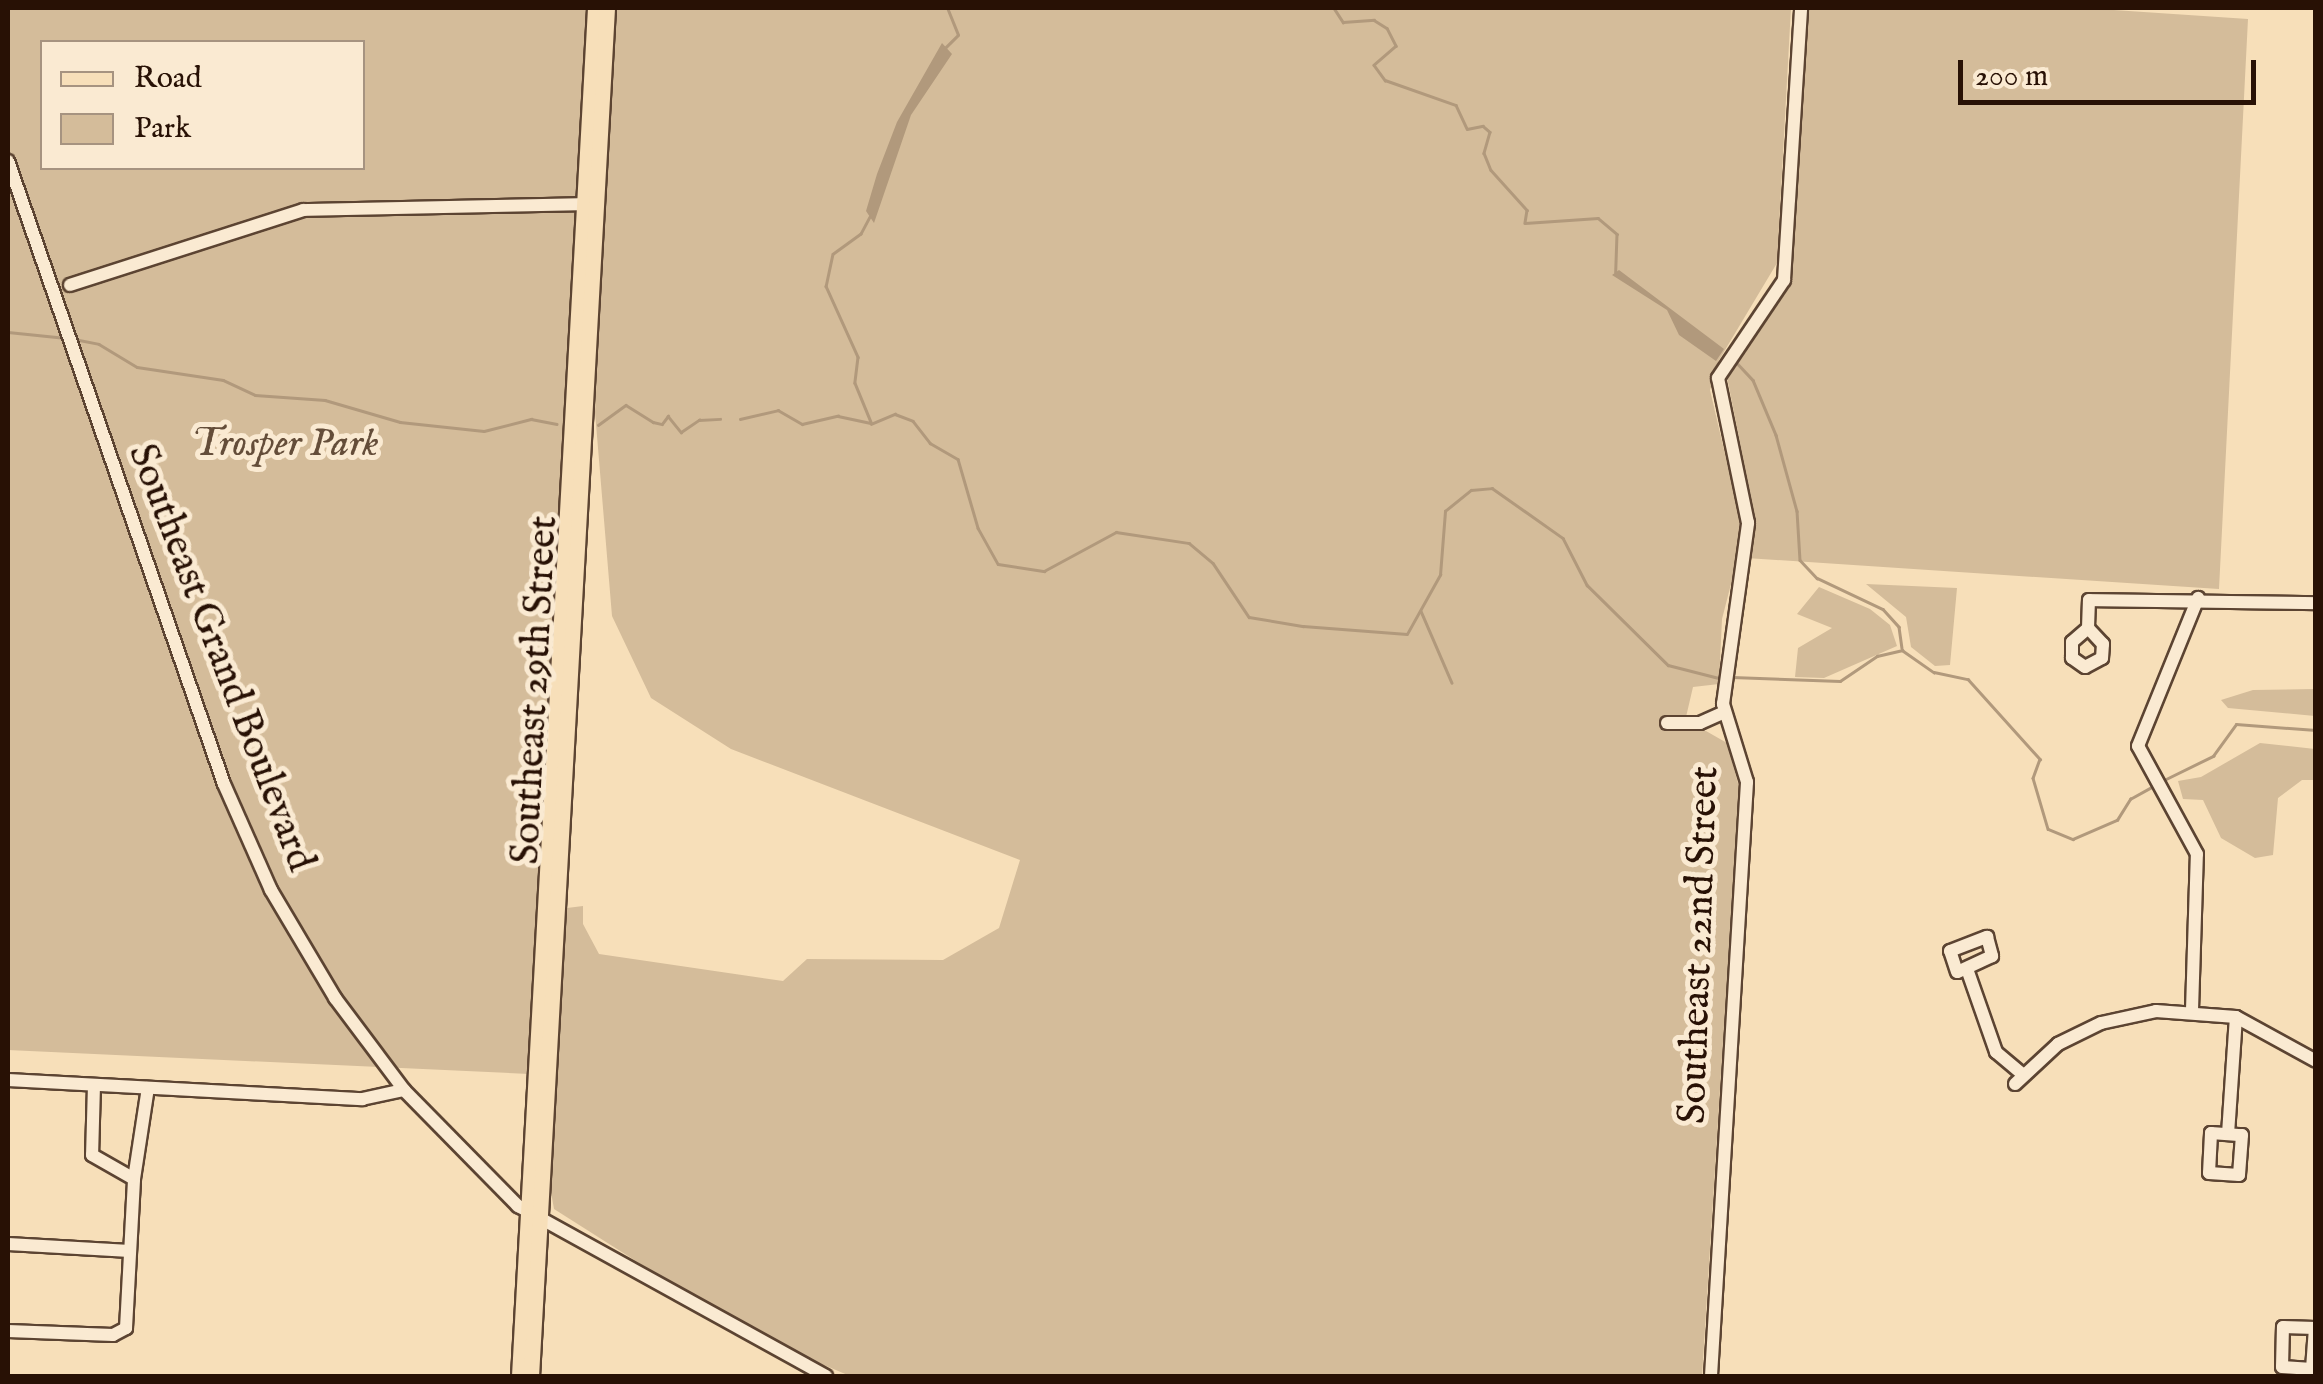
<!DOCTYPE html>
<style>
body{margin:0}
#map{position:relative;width:2323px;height:1384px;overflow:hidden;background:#f7dfb9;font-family:"IM FELL English",serif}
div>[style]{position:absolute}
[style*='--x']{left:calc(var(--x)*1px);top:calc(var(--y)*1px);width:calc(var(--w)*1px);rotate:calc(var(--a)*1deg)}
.green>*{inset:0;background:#d4bc9a}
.water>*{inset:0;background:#b1997c}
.stream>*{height:2.5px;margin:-1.25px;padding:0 1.25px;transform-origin:1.25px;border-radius:1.25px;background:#b1997c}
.roads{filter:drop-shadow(2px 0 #5c4432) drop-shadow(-2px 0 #5c4432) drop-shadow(0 2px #5c4432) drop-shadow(0 -2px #5c4432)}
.minor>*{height:12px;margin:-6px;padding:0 6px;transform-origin:6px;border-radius:6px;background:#faead2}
.major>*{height:15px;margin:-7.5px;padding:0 7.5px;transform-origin:7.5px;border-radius:7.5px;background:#f7dfb9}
span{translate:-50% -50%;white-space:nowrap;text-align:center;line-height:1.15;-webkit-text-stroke:10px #faead2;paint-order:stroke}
.park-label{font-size:40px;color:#644d39;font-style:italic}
.street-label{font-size:40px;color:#281105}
.frame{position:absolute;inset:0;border:10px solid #281105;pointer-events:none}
.legend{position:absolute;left:40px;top:40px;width:325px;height:130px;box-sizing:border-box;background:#faead2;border:2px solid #a69380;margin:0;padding:12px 18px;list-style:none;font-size:30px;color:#281105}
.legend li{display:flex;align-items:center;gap:20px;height:50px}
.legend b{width:50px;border:2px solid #a69380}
.scale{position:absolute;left:1958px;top:60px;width:298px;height:45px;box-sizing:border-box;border:5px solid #281105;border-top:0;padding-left:12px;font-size:30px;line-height:35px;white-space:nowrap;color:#281105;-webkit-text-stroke:8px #faead2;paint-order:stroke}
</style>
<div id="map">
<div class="green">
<i style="clip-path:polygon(evenodd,8px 8px,587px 8px,529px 1074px,8px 1050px,8px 8px,42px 42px,362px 42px,362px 168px,42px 168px,42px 42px)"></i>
<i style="clip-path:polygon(616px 8px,1791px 8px,1777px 263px,1719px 360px,1710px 390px,1739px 514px,1740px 549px,1722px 619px,1719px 684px,1693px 687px,1686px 717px,1687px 731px,1706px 731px,1727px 743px,1739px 787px,1702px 1376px,850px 1376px,751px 1334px,554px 1209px,549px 1181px,567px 908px,583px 906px,583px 924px,599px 954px,783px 981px,807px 959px,943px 960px,999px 928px,1020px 860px,731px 749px,651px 698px,612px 616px,595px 412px)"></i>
<i style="clip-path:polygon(1806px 8px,2084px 8px,2248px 19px,2219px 589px,1746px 558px,1751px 498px,1727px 377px,1790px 275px)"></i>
<i style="clip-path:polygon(1866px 584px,1957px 588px,1950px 665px,1935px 666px,1911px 647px,1906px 617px)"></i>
<i style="clip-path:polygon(1819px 587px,1870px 609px,1890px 625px,1897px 646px,1824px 678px,1795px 677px,1798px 648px,1832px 628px,1797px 614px)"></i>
<i style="clip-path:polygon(2315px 689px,2315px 716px,2228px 708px,2221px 700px,2253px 690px)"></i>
<i style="clip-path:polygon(2260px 743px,2315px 749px,2316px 780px,2302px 780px,2278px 798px,2273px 855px,2255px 858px,2221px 838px,2203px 800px,2183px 799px,2178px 781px,2201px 777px)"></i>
</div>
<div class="water">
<i style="clip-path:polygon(942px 43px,952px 54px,911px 115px,874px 223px,866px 211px,877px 174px,897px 122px)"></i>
<i style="clip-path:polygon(1619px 270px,1724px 349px,1716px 361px,1679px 335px,1667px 310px,1612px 275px)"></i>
</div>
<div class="stream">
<i style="--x:1334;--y:8;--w:17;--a:57"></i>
<i style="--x:1343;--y:22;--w:31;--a:-4"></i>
<i style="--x:1374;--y:20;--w:15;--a:32"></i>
<i style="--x:1387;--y:28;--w:20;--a:63"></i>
<i style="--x:1396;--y:46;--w:29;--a:139"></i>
<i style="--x:1374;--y:65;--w:19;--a:54"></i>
<i style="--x:1385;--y:80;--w:75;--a:19.4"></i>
<i style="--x:1456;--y:105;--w:26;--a:65"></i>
<i style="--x:1467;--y:129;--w:16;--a:-11"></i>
<i style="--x:1483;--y:126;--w:9;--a:41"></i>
<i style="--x:1490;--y:132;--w:22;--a:106"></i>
<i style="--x:1484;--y:153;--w:18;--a:68"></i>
<i style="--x:1491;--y:170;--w:54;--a:48"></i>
<i style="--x:1527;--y:210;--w:13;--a:99"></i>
<i style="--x:1525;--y:223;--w:73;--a:-3.9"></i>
<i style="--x:1598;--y:218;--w:25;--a:40"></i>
<i style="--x:1617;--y:234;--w:38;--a:92"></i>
<i style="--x:945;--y:48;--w:18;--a:-45"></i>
<i style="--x:958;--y:35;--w:29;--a:-112"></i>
<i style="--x:870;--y:217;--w:19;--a:118"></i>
<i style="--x:861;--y:234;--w:34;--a:144"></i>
<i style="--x:833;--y:254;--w:33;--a:102"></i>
<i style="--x:826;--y:286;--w:78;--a:65.7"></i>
<i style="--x:858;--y:357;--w:26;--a:97"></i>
<i style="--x:855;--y:383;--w:42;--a:67.7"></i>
<i style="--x:8;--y:332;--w:58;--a:5.9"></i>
<i style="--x:74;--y:339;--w:25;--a:11"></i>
<i style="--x:99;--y:344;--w:44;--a:31.2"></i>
<i style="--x:137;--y:367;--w:87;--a:8.6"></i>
<i style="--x:223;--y:380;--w:35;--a:25"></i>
<i style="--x:255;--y:395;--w:70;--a:4.1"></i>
<i style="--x:325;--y:400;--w:78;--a:16.3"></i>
<i style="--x:400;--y:422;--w:84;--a:6.1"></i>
<i style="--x:484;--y:431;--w:49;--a:-14.3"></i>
<i style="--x:531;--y:419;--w:26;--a:11"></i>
<i style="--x:1738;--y:364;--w:22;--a:47"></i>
<i style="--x:1753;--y:380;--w:60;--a:67.3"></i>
<i style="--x:1776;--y:435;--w:79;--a:74.6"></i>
<i style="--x:1797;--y:511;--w:49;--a:86.5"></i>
<i style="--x:1800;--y:560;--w:25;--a:47"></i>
<i style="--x:1817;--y:578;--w:73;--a:25.2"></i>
<i style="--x:1883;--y:609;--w:24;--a:48"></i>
<i style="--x:1899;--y:627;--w:21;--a:82"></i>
<i style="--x:740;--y:419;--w:39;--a:-13"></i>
<i style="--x:778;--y:410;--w:28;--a:30"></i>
<i style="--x:802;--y:424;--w:37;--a:-13"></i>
<i style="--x:838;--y:416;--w:33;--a:12"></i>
<i style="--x:871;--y:424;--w:26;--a:-23"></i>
<i style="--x:895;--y:414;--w:19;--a:21"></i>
<i style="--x:913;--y:421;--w:28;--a:52"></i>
<i style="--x:930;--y:443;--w:32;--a:30"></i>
<i style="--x:958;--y:459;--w:72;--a:73.8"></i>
<i style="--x:978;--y:528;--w:41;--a:60.9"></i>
<i style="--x:998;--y:564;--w:47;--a:8.7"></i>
<i style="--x:1044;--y:571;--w:82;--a:-28.4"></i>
<i style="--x:1116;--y:532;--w:74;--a:8.6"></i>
<i style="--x:1189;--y:543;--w:31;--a:40"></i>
<i style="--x:1213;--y:563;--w:65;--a:56.3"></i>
<i style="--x:1249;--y:617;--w:55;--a:9.5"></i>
<i style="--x:1303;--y:626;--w:104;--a:4.4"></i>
<i style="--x:1407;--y:634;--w:68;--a:-60.8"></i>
<i style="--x:1440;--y:575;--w:64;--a:-85.5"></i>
<i style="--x:1445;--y:511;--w:33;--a:-39"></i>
<i style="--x:1471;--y:490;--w:21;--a:-5"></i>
<i style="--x:1492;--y:488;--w:87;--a:35.2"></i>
<i style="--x:1563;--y:538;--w:53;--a:62.9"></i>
<i style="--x:1587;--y:585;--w:114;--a:44.6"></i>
<i style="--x:1668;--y:665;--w:53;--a:14.3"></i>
<i style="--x:598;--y:425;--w:34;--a:-36"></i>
<i style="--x:626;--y:405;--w:32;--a:32"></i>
<i style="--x:653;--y:422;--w:9;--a:13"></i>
<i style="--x:662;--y:424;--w:10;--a:-53"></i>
<i style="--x:668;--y:416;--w:21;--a:51"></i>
<i style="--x:681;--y:432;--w:22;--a:-34"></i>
<i style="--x:699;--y:420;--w:21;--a:-3"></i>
<i style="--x:1421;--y:611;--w:78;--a:66.7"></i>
<i style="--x:1732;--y:677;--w:108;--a:2.1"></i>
<i style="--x:1840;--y:681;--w:45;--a:-34"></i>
<i style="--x:1877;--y:656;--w:26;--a:-13"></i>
<i style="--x:1902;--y:650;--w:39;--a:35"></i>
<i style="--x:1934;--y:672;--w:35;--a:12"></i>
<i style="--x:1968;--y:679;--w:108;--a:48"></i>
<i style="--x:2040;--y:759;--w:20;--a:110"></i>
<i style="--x:2033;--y:778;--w:53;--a:73.6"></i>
<i style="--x:2048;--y:829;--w:27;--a:22"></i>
<i style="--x:2073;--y:839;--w:48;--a:-23.4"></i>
<i style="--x:2117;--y:820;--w:25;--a:-58"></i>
<i style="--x:2130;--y:799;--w:25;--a:-29"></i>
<i style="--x:2164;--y:780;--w:55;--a:-26.1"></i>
<i style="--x:2213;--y:756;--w:39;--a:-54"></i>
<i style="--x:2236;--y:724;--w:80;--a:4.3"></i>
</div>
<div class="roads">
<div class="minor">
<i style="--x:8;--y:161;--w:659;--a:70.88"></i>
<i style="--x:224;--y:784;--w:116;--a:66.1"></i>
<i style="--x:271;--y:890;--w:126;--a:59.3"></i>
<i style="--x:335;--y:998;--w:115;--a:53.1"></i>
<i style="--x:404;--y:1090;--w:163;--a:45.5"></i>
<i style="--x:518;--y:1206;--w:352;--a:28.9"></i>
<i style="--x:70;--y:285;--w:245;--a:-17.8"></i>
<i style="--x:303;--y:210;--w:281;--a:-1.2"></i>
<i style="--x:2088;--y:628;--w:22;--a:47"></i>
<i style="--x:2103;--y:644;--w:14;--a:94"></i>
<i style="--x:2102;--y:658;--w:19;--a:152"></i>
<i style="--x:2085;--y:667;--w:16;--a:-145"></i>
<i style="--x:2072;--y:658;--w:16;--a:-90"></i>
<i style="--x:2072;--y:642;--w:21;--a:-41"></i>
<i style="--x:2088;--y:628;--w:28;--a:-88"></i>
<i style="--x:2089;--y:600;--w:227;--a:0.8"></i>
<i style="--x:1667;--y:723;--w:33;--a:0"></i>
<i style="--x:1700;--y:723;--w:27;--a:-24"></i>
<i style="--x:1987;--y:937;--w:20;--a:75"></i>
<i style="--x:1992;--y:956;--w:38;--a:155"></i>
<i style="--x:1957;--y:972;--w:22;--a:-108"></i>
<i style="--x:1950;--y:951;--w:40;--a:-21"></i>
<i style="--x:1967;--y:969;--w:88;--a:70.7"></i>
<i style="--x:1996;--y:1052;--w:35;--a:40"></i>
<i style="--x:2192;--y:1010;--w:156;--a:-88.2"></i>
<i style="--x:2197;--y:854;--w:123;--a:-118.6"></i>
<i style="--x:2138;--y:746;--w:160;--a:-67.9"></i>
<i style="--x:8;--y:1080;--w:355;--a:3.1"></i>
<i style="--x:362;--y:1099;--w:43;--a:-12.1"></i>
<i style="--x:2015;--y:1084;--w:59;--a:-42.9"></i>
<i style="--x:2058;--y:1044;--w:48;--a:-26"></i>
<i style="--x:2101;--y:1023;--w:56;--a:-12.3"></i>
<i style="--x:2156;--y:1011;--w:80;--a:4.3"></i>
<i style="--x:2236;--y:1017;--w:91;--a:28.8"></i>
<i style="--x:94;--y:1085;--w:70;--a:91.6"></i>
<i style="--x:92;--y:1155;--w:48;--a:29.7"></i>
<i style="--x:2211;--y:1133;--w:31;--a:4"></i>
<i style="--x:2242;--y:1135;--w:40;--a:94.3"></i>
<i style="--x:2239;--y:1175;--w:30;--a:-176"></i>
<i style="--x:2209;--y:1173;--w:40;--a:-87.1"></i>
<i style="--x:2228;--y:1134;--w:117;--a:-86.1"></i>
<i style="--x:8;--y:1244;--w:122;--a:3.3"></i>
<i style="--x:2283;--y:1327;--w:32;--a:2"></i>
<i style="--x:2315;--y:1328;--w:41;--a:94.2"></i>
<i style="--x:2312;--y:1369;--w:30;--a:-176"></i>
<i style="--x:2282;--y:1367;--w:40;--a:-88.6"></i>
<i style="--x:8;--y:1331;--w:105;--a:2.2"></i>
<i style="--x:113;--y:1335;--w:15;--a:-28"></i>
<i style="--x:126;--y:1328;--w:149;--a:-86.9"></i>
<i style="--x:134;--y:1179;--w:92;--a:-81.3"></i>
<i style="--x:1711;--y:1376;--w:595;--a:-86.53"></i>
<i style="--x:1747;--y:782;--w:82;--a:-107.1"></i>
<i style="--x:1723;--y:704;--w:183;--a:-82.1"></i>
<i style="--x:1748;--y:523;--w:148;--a:-101.7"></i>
<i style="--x:1718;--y:378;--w:118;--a:-56"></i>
<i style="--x:1784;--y:280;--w:273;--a:-86.4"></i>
</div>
<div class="major">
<i style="--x:519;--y:1376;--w:1370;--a:-86.82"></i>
<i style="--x:531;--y:1376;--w:1370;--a:-86.82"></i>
</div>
</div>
<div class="park-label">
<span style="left:285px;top:445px">Trosper Park</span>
</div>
<div class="street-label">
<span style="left:220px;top:658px;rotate:69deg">Southeast Grand Boulevard</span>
<span style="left:536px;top:690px;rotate:-87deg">Southeast 29th Street</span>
<span style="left:1700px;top:945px;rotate:-88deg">Southeast 22nd Street</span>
</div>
<div class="frame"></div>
<ul class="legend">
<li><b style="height:12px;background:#f7dfb9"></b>Road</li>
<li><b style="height:28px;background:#d4bc9a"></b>Park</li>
</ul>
<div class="scale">200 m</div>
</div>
